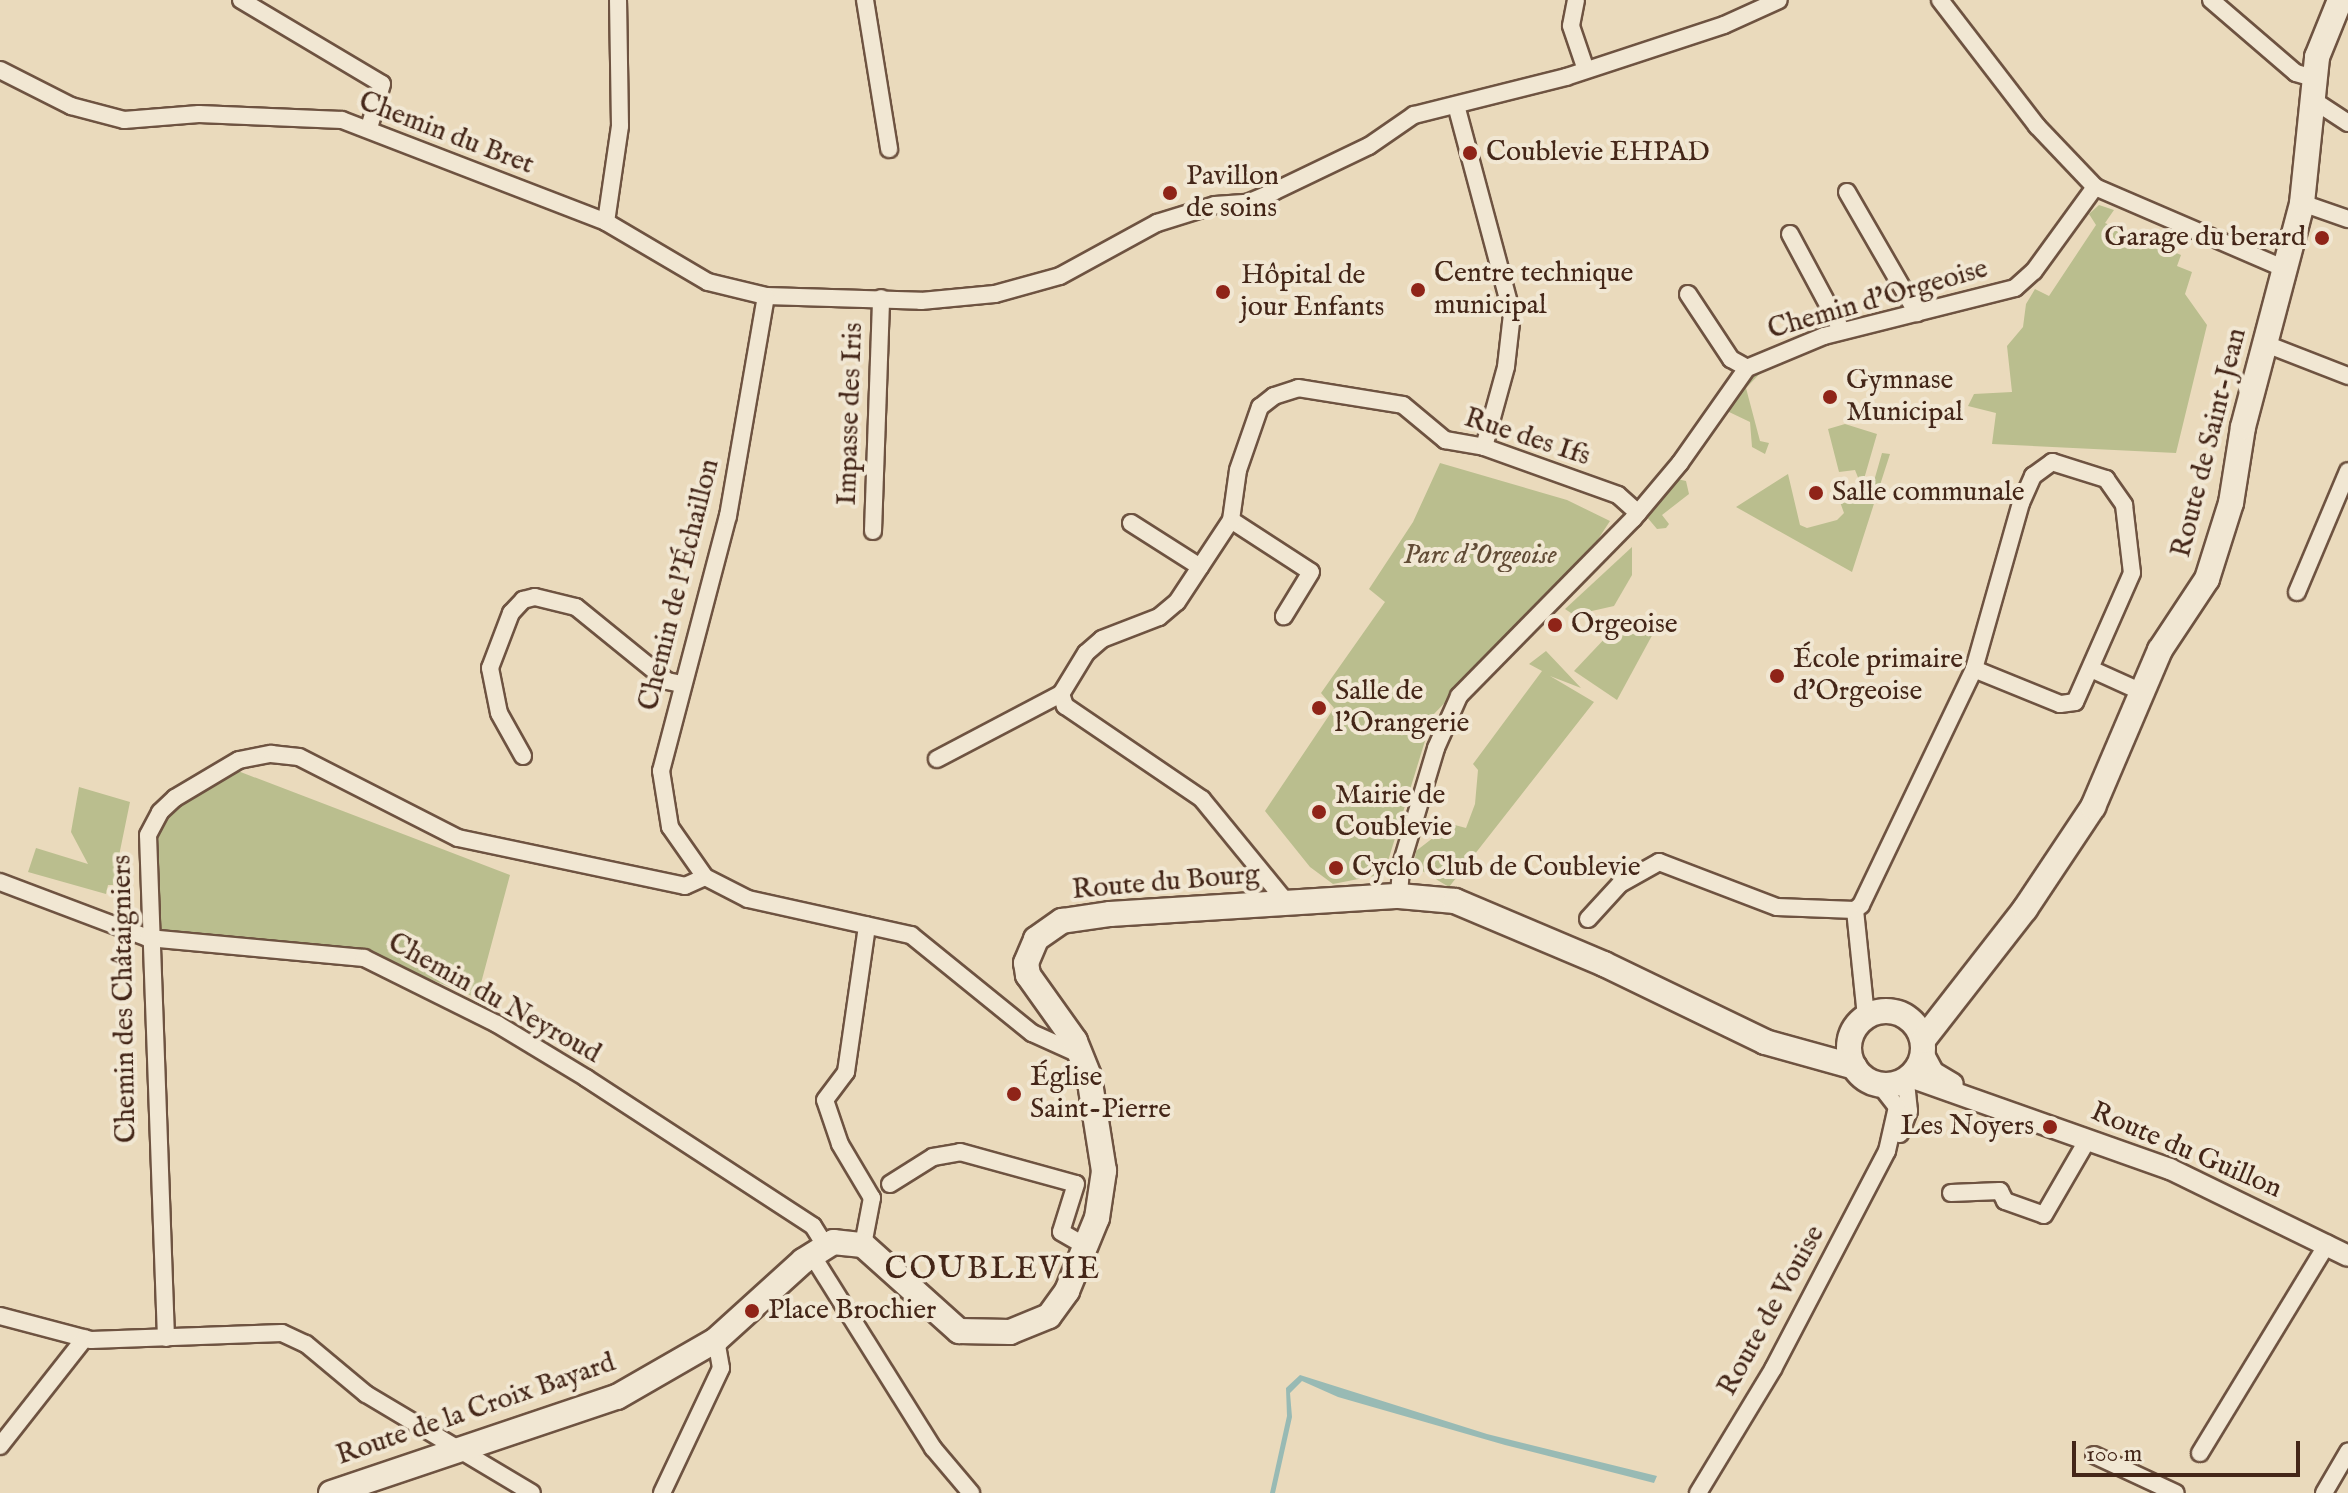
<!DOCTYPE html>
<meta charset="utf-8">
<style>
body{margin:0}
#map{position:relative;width:2348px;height:1493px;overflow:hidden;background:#eadabc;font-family:"IM FELL English",serif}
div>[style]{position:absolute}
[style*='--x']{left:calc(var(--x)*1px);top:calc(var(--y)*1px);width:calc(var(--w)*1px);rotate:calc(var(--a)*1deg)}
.green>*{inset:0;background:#babe8e}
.water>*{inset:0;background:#98bab4}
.roads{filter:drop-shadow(2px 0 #6e5341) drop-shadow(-2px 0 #6e5341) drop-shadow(0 2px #6e5341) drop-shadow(0 -2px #6e5341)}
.minor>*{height:16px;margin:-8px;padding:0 8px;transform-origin:8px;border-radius:8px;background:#f1e7d3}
.tertiary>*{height:20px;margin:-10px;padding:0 10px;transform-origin:10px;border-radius:10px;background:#f1e7d3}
.secondary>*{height:24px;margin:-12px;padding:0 12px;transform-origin:12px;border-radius:12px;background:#f1e7d3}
.secondary>.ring{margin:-12px;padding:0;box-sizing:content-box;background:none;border:24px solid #f1e7d3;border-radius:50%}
.dots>*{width:22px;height:22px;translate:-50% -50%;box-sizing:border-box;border:4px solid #f1e7d3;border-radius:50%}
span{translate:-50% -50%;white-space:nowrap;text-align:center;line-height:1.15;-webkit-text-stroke:8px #f1e7d3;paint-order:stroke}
.street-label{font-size:28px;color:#442618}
.poi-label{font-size:28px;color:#442618}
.left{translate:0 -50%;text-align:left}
.right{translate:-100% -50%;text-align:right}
.park-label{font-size:28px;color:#624c36;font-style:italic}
.quarter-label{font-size:32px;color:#442618;letter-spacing:2px}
.scale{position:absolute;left:2072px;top:1441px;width:228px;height:36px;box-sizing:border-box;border:4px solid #442618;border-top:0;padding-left:10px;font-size:24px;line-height:28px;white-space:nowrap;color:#442618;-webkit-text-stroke:6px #f1e7d3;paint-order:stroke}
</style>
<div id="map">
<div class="green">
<i style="clip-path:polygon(2099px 205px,2114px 210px,2105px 223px,2181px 255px,2177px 266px,2192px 272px,2185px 294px,2207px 325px,2176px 453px,1992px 444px,1996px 413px,1968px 406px,1974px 394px,2012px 392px,2007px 346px,2023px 327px,2026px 304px,2035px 289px,2049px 296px,2096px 225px,2089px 214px)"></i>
<i style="clip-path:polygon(1769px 364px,1746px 388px,1760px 441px,1769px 443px,1765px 454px,1752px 447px,1750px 422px,1727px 411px,1746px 379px)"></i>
<i style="clip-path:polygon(1845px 424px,1877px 434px,1864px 479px,1859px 480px,1855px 470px,1839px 472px,1828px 429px)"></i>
<i style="clip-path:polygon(1882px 453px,1890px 454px,1852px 572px,1736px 507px,1788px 474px,1800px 525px,1807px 528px,1837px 520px,1844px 513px,1840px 502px,1872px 488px)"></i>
<i style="clip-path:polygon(1440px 463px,1567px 500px,1610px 521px,1591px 550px,1433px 715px,1384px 874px,1333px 884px,1310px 867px,1265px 811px,1334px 708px,1321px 693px,1385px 602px,1369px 589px,1413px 522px)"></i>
<i style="clip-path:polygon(1677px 479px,1686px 481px,1689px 494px,1662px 515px,1669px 524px,1666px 528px,1657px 529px,1646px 516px)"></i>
<i style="clip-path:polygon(1632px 547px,1632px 575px,1614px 606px,1574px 615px,1565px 609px)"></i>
<i style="clip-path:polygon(1641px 625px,1655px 630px,1617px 700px,1574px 671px,1609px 634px)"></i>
<i style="clip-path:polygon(1546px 651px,1581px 688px,1550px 676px,1594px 702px,1449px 887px,1414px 866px,1416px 851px,1451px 824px,1466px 828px,1475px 804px,1478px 770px,1473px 764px,1542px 671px,1529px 664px)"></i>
<i style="clip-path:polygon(238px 771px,510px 875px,477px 998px,365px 953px,160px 934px,158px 834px,170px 813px)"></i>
<i style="clip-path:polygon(79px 787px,130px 802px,113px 885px,108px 885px,106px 894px,28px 872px,36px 848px,88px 864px,71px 832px)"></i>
</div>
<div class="water">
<i style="clip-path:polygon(1300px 1375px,1487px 1434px,1657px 1476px,1654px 1483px,1505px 1445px,1338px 1397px,1302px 1381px,1290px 1393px,1292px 1417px,1275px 1493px,1270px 1493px,1287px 1416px,1286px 1388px)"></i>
</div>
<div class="roads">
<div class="minor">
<i style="--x:241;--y:0;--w:164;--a:30.8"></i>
<i style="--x:382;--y:84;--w:46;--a:106.5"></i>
<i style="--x:865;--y:0;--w:151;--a:80.8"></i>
<i style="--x:1576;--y:0;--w:26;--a:101"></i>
<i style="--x:1571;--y:26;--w:46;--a:71.2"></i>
<i style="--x:1940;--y:0;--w:159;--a:52.4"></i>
<i style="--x:2037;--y:126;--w:84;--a:46.4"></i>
<i style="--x:2095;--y:187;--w:205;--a:23.3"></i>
<i style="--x:2211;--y:0;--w:112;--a:40.7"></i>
<i style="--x:2296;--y:73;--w:18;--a:16"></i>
<i style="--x:0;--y:70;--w:80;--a:26.9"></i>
<i style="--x:71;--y:106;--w:55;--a:14.8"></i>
<i style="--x:124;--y:120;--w:75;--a:-4.6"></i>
<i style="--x:199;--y:114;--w:143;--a:2.4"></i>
<i style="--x:342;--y:120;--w:283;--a:21.1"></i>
<i style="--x:606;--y:222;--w:118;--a:30.5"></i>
<i style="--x:708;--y:282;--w:60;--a:13.6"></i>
<i style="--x:766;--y:296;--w:155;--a:1.8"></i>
<i style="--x:921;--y:301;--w:74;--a:-5.4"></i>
<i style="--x:995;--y:294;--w:67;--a:-15.5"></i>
<i style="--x:1060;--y:276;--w:111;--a:-28.7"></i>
<i style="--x:1157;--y:223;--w:61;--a:-17.2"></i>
<i style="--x:1215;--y:205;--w:32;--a:-4"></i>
<i style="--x:1247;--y:203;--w:30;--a:-23"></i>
<i style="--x:1275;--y:191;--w:104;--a:-25.6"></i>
<i style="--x:1369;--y:146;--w:55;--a:-34.6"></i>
<i style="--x:1414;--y:115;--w:157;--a:-14"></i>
<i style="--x:1566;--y:77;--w:166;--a:-18.2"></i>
<i style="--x:1724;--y:25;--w:60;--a:-24.4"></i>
<i style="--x:2313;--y:100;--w:42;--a:33.3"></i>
<i style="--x:1456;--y:105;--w:216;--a:75"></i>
<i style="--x:1512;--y:314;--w:53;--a:96.5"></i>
<i style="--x:1506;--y:367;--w:83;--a:105.4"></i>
<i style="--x:1847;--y:192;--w:140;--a:60"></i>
<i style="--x:2302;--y:203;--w:49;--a:19.2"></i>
<i style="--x:606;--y:222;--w:97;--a:-81.7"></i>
<i style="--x:620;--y:126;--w:126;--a:-90.9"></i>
<i style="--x:1790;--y:234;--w:110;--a:61.8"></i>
<i style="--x:1688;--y:294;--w:78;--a:56.5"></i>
<i style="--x:1731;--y:359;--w:18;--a:29"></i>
<i style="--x:2266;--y:344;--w:88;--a:21.3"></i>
<i style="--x:1231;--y:520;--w:95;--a:33"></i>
<i style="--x:1311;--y:572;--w:52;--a:121.5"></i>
<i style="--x:1131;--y:523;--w:82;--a:32.5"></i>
<i style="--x:873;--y:531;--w:233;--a:-88"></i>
<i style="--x:2297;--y:592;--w:131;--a:-67.1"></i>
<i style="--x:2091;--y:669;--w:56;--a:24.3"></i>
<i style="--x:523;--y:756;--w:49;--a:-119.2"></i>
<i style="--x:499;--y:713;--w:46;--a:-101.3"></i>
<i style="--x:490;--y:668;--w:59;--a:-69.1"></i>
<i style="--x:511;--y:613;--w:18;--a:-47"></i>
<i style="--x:523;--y:600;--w:12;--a:-14"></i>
<i style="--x:535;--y:597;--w:42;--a:13.7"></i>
<i style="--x:576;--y:607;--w:117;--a:39.1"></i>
<i style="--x:667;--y:681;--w:14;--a:12"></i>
<i style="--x:937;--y:759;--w:140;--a:-27.7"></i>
<i style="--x:705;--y:877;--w:61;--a:-125"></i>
<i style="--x:670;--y:827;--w:57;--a:-99.1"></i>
<i style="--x:661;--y:771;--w:264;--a:-75.3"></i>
<i style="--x:728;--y:516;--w:223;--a:-80.2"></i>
<i style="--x:0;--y:882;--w:158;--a:20.7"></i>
<i style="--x:148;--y:938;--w:217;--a:5.3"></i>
<i style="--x:364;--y:958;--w:148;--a:26.4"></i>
<i style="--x:497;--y:1024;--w:104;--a:31.2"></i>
<i style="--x:586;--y:1078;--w:271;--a:33.1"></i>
<i style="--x:813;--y:1226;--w:22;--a:58"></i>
<i style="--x:1399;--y:896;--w:31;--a:-86"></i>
<i style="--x:1401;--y:865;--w:122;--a:-73.3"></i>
<i style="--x:1436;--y:748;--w:57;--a:-66.1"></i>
<i style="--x:1459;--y:696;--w:248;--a:-45.5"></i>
<i style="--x:1633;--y:519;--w:73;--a:-50"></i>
<i style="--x:1680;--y:463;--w:116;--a:-54.8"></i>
<i style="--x:1747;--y:368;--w:83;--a:-22.6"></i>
<i style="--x:1824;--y:336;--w:197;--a:-14.1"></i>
<i style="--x:2015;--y:288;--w:25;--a:-42"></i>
<i style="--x:2034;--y:271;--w:104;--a:-54"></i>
<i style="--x:1287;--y:903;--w:134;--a:-129.3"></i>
<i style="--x:1202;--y:799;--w:166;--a:-145.8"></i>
<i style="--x:1065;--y:706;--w:13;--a:-108"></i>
<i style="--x:1061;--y:694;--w:48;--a:-58.6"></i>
<i style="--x:1086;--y:653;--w:21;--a:-41"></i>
<i style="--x:1102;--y:639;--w:61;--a:-21.1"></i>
<i style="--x:1159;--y:617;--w:23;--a:-40"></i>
<i style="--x:1177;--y:602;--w:98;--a:-56.6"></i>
<i style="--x:1231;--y:520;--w:50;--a:-82"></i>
<i style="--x:1238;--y:470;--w:67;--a:-70.8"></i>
<i style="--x:1260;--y:407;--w:18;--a:-38"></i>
<i style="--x:1274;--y:396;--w:25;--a:-18"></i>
<i style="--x:1298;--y:388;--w:106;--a:9.2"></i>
<i style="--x:1403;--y:405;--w:55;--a:39.8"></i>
<i style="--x:1445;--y:440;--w:40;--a:10"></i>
<i style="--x:1484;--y:447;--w:142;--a:19.7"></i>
<i style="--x:1618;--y:495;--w:27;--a:42"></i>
<i style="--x:1855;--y:910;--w:108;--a:84.1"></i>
<i style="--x:1588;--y:919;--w:47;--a:-47.6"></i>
<i style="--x:1620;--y:884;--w:45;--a:-29.4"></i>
<i style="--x:1659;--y:862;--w:126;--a:20.9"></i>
<i style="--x:1777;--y:907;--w:78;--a:2.2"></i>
<i style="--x:1855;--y:910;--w:8;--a:-40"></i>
<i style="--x:1861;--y:905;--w:262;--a:-64.4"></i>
<i style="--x:1974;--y:669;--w:173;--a:-74.2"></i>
<i style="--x:2021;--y:503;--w:30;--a:-66"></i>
<i style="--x:2033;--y:476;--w:24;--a:-36"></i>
<i style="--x:2052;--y:462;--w:57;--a:17.5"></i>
<i style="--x:2106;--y:479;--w:32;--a:55"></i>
<i style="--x:2124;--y:505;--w:68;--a:83.3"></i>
<i style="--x:2132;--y:573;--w:141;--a:113.8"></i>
<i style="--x:2075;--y:702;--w:15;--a:172"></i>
<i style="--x:2060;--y:704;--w:93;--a:-157.9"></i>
<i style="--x:1900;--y:1134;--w:25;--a:-69"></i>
<i style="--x:1909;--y:1111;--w:31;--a:-96"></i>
<i style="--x:890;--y:1184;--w:51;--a:-32.1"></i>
<i style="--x:933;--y:1157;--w:27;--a:-10"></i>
<i style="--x:960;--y:1152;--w:120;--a:15.4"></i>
<i style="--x:1076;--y:1184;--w:50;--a:107.4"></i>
<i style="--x:1061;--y:1232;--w:28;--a:30"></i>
<i style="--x:1951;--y:1193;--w:49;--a:-2.3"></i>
<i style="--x:2000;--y:1191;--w:11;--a:63"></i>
<i style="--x:2005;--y:1201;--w:41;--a:19.7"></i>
<i style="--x:2044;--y:1215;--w:88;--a:-59.9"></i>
<i style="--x:863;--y:1245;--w:48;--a:-79.2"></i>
<i style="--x:872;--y:1198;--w:63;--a:-120.7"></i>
<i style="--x:840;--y:1144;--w:46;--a:-108.8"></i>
<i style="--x:825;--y:1100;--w:35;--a:-53"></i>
<i style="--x:846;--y:1072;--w:148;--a:-81.8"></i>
<i style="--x:812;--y:1255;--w:228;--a:57.9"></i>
<i style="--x:933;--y:1448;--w:59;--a:49.8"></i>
<i style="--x:0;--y:1316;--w:94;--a:14.8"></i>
<i style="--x:91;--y:1340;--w:191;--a:-2.1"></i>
<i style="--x:282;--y:1333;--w:26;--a:25"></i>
<i style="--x:306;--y:1344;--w:78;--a:39.8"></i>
<i style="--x:366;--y:1394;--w:193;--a:30.8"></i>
<i style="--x:166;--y:1338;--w:503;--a:-92.05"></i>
<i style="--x:148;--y:835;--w:26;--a:-62"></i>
<i style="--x:160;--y:812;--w:21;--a:-43"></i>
<i style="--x:175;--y:798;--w:74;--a:-30.7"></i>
<i style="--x:239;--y:760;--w:33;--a:-11"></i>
<i style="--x:271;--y:754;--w:28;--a:6"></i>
<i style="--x:299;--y:757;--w:178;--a:27"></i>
<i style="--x:458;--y:838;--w:232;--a:11.9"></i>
<i style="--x:685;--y:886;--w:22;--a:-24"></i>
<i style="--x:705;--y:877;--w:48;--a:27.1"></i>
<i style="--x:748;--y:899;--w:167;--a:12.5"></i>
<i style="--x:911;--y:935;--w:156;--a:39"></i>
<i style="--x:1032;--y:1033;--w:54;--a:24.2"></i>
<i style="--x:0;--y:1446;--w:137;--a:-51.8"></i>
<i style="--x:2200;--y:1453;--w:245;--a:-58.7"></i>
<i style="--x:2094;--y:1455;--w:90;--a:24.9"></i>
<i style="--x:662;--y:1493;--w:138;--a:-64.7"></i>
<i style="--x:721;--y:1368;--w:28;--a:-100"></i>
<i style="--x:1698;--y:1493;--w:145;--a:-58.8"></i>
<i style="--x:1773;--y:1369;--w:246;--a:-62.4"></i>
<i style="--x:1887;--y:1151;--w:45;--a:-77.2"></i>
<i style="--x:1897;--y:1107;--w:28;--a:-128"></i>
<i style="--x:2324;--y:1493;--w:48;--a:-59.7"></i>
</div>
<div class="tertiary">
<i style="--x:1923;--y:1053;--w:21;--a:62"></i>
<i style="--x:1933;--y:1072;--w:23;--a:31"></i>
<i style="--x:1910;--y:1077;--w:276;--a:19.5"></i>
<i style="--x:2170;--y:1169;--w:198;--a:26"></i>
</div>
<div class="secondary">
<i class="ring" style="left:1849px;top:1011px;width:50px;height:50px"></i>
<i style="--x:1923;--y:1040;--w:166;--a:-52.1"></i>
<i style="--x:2025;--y:909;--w:123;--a:-56.3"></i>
<i style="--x:2093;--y:807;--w:171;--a:-66.9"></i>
<i style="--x:2160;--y:650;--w:85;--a:-56.5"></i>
<i style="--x:2207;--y:579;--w:80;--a:-72.5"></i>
<i style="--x:2231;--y:503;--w:77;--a:-81"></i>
<i style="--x:2243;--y:427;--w:232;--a:-75.2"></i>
<i style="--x:2302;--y:203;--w:147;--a:-84.1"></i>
<i style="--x:2317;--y:57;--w:61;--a:-68"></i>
<i style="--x:331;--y:1493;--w:302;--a:-18.6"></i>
<i style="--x:617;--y:1397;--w:114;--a:-29.9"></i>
<i style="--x:716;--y:1340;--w:118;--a:-42.2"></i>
<i style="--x:803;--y:1261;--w:36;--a:-32"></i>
<i style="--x:833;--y:1242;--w:30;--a:6"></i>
<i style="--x:863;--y:1245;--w:129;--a:41.9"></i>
<i style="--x:959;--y:1331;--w:51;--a:1.1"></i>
<i style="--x:1010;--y:1332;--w:42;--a:-22.3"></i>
<i style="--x:1049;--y:1316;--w:31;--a:-54"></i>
<i style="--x:1067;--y:1291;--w:79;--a:-67.7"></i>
<i style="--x:1097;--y:1218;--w:48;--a:-81.5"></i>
<i style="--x:1104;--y:1171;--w:96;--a:-99"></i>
<i style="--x:1089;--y:1076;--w:38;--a:-112"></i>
<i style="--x:1075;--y:1041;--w:81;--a:-125.5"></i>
<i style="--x:1028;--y:975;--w:12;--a:-99"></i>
<i style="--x:1026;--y:963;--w:26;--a:-67"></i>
<i style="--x:1036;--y:939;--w:32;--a:-35"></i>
<i style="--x:1062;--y:921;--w:49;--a:-8.3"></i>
<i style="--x:1110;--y:914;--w:290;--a:-3.6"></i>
<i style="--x:1399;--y:896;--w:56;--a:5.1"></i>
<i style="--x:1455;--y:901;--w:162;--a:22.9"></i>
<i style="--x:1604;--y:964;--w:179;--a:25.8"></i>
<i style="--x:1765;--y:1042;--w:93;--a:15.5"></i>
</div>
</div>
<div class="dots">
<i style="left:1470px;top:153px;background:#8f2418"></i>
<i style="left:1170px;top:193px;background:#8f2418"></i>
<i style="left:2322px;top:238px;background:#8f2418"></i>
<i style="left:1418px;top:290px;background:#8f2418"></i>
<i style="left:1223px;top:292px;background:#8f2418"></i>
<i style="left:1830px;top:397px;background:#8f2418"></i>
<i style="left:1816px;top:493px;background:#8f2418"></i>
<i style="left:1555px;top:625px;background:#8f2418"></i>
<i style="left:1777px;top:676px;background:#8f2418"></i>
<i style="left:1319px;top:708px;background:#8f2418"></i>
<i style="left:1319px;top:812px;background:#8f2418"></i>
<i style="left:1336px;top:868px;background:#8f2418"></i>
<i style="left:1014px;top:1094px;background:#8f2418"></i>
<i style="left:2050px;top:1127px;background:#8f2418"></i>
<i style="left:752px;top:1311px;background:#8f2418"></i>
</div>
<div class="street-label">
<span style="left:446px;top:134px;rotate:21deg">Chemin du Bret</span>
<span style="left:1878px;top:300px;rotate:-16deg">Chemin d'Orgeoise</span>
<span style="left:851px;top:414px;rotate:-88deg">Impasse des Iris</span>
<span style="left:1527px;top:438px;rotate:18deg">Rue des Ifs</span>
<span style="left:2210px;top:443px;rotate:-76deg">Route de Saint-Jean</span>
<span style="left:680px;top:585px;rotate:-76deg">Chemin de l'Échaillon</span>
<span style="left:1166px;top:883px;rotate:-5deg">Route du Bourg</span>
<span style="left:125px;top:999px;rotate:-91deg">Chemin des Châtaigniers</span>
<span style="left:494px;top:999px;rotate:29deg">Chemin du Neyroud</span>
<span style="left:2186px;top:1151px;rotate:23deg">Route du Guillon</span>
<span style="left:1772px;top:1311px;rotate:-61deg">Route de Vouise</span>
<span style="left:476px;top:1410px;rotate:-19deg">Route de la Croix Bayard</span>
</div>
<div class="poi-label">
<span class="left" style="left:1486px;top:153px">Coublevie EHPAD</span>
<span class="left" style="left:1186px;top:193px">Pavillon<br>de soins</span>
<span class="right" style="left:2306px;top:238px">Garage du berard</span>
<span class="left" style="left:1434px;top:290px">Centre technique<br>municipal</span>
<span class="left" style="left:1241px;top:292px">Hôpital de<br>jour Enfants</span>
<span class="left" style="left:1846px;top:397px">Gymnase<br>Municipal</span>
<span class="left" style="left:1832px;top:493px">Salle communale</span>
<span class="left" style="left:1571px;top:625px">Orgeoise</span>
<span class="left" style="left:1793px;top:676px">École primaire<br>d'Orgeoise</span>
<span class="left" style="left:1335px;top:708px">Salle de<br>l'Orangerie</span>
<span class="left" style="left:1335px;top:812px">Mairie de<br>Coublevie</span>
<span class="left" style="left:1352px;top:868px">Cyclo Club de Coublevie</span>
<span class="left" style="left:1030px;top:1094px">Église<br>Saint-Pierre</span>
<span class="right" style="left:2034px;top:1127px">Les Noyers</span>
<span class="left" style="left:768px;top:1311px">Place Brochier</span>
</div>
<div class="park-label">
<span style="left:1480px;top:556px">Parc d'Orgeoise</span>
</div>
<div class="quarter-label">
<span style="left:993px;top:1270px">COUBLEVIE</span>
</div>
<div class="scale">100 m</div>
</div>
